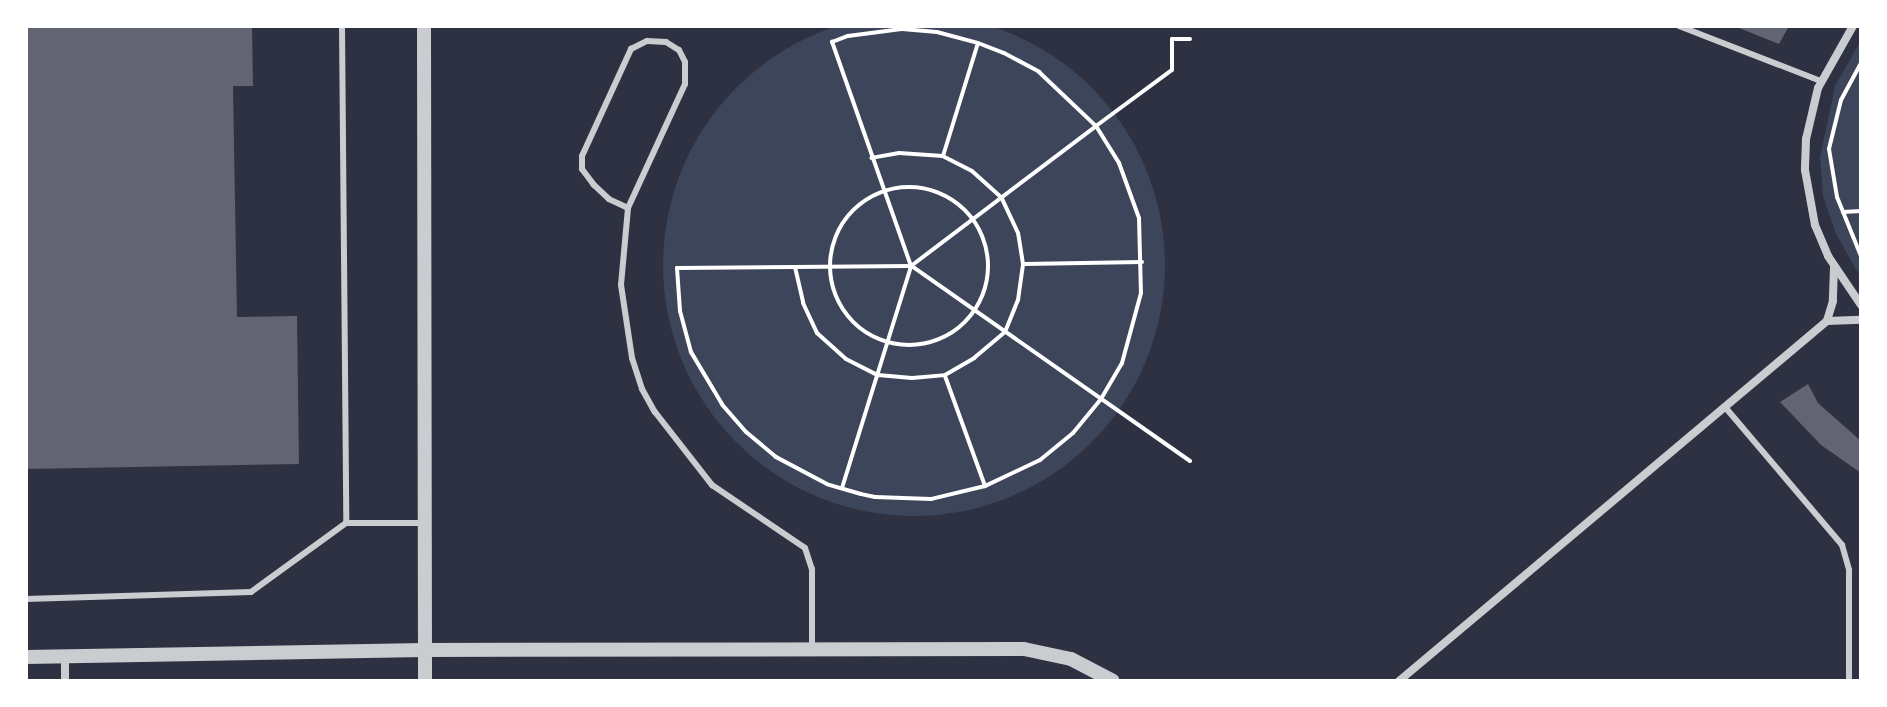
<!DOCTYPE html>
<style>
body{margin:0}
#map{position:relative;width:1887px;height:707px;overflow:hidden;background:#2d3142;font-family:"Asap Condensed",sans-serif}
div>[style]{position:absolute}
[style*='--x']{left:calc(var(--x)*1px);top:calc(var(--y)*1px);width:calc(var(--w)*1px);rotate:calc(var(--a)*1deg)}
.green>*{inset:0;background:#3c4559}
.round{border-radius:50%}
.building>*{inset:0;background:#626471}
.path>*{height:4px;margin:-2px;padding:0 2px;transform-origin:2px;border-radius:2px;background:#fff}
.path>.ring{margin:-2px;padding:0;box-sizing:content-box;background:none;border:4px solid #fff;border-radius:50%}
.service>*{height:6px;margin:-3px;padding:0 3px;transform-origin:3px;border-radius:3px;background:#caccd0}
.minor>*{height:8px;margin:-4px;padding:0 4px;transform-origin:4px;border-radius:4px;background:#caccd0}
.tertiary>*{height:14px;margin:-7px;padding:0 7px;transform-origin:7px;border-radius:7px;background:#caccd0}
span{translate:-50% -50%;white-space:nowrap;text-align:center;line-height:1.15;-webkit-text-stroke:6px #fff;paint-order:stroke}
.frame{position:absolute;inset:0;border:28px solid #fff;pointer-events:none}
</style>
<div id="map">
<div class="green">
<i class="round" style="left:663px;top:14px;width:502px;height:502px"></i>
<i style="clip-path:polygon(1861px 40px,1861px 278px,1836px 234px,1823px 196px,1820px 157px,1835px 86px)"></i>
</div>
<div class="building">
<i style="clip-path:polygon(26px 26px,252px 26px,253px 86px,233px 86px,237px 317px,297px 316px,299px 464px,26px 469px)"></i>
<i style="clip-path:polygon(1734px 26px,1789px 26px,1779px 44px)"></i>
<i style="clip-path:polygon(1808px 384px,1818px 403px,1861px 441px,1861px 473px,1821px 445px,1780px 402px)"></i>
</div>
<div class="path">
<i style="--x:1861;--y:63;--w:42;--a:118.4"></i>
<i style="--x:1841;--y:100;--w:50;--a:103.8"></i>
<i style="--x:1829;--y:149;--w:49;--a:80.5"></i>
<i style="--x:1837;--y:197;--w:64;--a:67.9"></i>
<i style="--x:943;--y:156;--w:118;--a:-72.8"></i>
<i class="ring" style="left:830px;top:187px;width:154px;height:154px"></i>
<i style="--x:1843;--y:212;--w:18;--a:-3"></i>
<i style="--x:1024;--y:264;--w:118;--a:-1"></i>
<i style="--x:795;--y:267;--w:37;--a:77"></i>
<i style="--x:803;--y:303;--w:33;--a:65"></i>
<i style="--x:817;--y:333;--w:39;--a:42"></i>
<i style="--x:846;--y:359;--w:36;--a:27"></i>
<i style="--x:878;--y:375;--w:34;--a:5"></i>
<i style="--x:912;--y:378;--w:33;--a:-5"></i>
<i style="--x:945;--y:375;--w:34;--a:-30"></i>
<i style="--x:974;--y:358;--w:40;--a:-40"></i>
<i style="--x:1005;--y:332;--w:35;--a:-68"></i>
<i style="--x:1018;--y:300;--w:36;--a:-82"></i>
<i style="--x:1023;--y:264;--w:31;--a:-99"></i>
<i style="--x:1018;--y:233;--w:38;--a:-115"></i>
<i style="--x:1002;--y:198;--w:40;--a:-138"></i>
<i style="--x:972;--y:171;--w:33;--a:-153"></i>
<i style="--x:943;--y:156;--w:44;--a:-176.1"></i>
<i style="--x:899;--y:153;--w:28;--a:170"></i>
<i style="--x:945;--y:376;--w:117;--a:70"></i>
<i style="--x:1190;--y:461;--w:340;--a:-145"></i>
<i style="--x:911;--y:266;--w:238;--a:-109.4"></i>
<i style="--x:832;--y:42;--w:17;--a:-21"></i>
<i style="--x:848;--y:36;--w:54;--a:-7.4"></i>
<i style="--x:902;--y:29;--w:35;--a:5"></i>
<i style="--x:937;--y:32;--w:42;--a:15"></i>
<i style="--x:978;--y:43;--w:28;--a:21"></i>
<i style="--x:1004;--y:53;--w:40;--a:28"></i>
<i style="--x:1039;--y:72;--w:79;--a:43.5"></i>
<i style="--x:1096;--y:126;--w:94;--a:-36.4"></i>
<i style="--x:1172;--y:70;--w:31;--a:-90"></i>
<i style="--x:1172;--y:39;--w:18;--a:0"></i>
<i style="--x:842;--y:488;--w:232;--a:-72.7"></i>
<i style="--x:911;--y:266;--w:232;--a:-37.1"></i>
<i style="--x:1096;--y:126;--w:44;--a:58.1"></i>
<i style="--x:1119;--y:163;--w:59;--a:70"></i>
<i style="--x:1139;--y:218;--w:75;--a:88.5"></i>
<i style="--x:1141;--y:293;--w:73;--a:105.2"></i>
<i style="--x:1122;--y:363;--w:42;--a:120.3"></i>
<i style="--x:1101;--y:399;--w:44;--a:129.5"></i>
<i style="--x:1073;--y:433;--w:43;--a:140.7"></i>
<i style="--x:1040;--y:460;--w:61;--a:154.7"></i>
<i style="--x:985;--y:486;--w:56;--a:166.5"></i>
<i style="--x:931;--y:499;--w:56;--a:-178"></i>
<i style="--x:875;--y:497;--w:14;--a:-168"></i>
<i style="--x:861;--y:494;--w:35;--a:-164"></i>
<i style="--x:827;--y:484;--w:58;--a:-152.1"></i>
<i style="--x:776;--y:457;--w:39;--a:-140"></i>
<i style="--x:746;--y:432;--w:37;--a:-131"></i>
<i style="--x:722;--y:404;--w:61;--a:-120.8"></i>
<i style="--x:691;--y:352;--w:42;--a:-105"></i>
<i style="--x:680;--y:311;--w:43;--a:-94"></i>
<i style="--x:677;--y:268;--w:234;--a:-0.5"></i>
</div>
<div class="service">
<i style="--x:342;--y:26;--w:497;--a:89.5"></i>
<i style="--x:1679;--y:26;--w:152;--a:21.2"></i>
<i style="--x:628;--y:208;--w:21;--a:-155"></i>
<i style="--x:609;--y:199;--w:21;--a:-137"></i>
<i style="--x:594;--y:185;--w:20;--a:-127"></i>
<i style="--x:582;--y:169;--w:13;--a:-90"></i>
<i style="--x:582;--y:156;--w:118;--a:-65.4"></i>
<i style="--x:631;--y:49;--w:18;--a:-27"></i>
<i style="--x:647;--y:41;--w:19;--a:3"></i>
<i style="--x:666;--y:42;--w:15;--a:32"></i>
<i style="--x:679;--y:50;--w:13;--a:63"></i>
<i style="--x:685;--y:62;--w:22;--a:90"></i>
<i style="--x:685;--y:84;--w:136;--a:114.7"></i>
<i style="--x:628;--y:208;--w:77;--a:95.2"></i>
<i style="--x:621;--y:285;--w:74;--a:81.4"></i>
<i style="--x:632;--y:358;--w:33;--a:72"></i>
<i style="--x:642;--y:389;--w:26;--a:61"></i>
<i style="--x:655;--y:412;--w:93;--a:52"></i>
<i style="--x:712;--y:485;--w:112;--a:34.1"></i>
<i style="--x:805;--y:548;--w:22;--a:72"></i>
<i style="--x:812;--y:569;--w:80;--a:90"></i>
<i style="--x:1725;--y:407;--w:181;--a:49.7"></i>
<i style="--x:1842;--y:545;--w:26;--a:74"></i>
<i style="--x:1849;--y:570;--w:111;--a:90"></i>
<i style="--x:26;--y:599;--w:225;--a:-1.8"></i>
<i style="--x:251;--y:592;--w:117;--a:-36"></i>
<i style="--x:346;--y:523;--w:76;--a:0"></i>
</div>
<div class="minor">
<i style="--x:1853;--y:26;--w:71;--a:119.4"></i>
<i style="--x:1818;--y:88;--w:52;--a:103.2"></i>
<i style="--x:1806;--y:139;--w:31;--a:92"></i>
<i style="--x:1805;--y:170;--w:56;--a:79.7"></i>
<i style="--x:1815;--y:225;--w:34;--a:67"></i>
<i style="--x:1828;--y:256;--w:59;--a:56"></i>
<i style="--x:1834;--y:267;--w:34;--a:92"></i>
<i style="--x:1833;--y:301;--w:21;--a:107"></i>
<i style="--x:1827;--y:321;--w:34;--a:-2"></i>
<i style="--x:65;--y:658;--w:23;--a:90"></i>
<i style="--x:1399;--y:681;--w:559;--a:-40.07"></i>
</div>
<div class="tertiary">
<i style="--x:424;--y:26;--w:655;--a:89.91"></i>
<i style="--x:26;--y:657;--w:398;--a:-1"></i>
<i style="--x:424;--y:650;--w:600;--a:-0.1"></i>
<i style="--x:1024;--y:649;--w:48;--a:12"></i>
<i style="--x:1071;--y:659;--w:47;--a:27.6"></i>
</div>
<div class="frame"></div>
</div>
